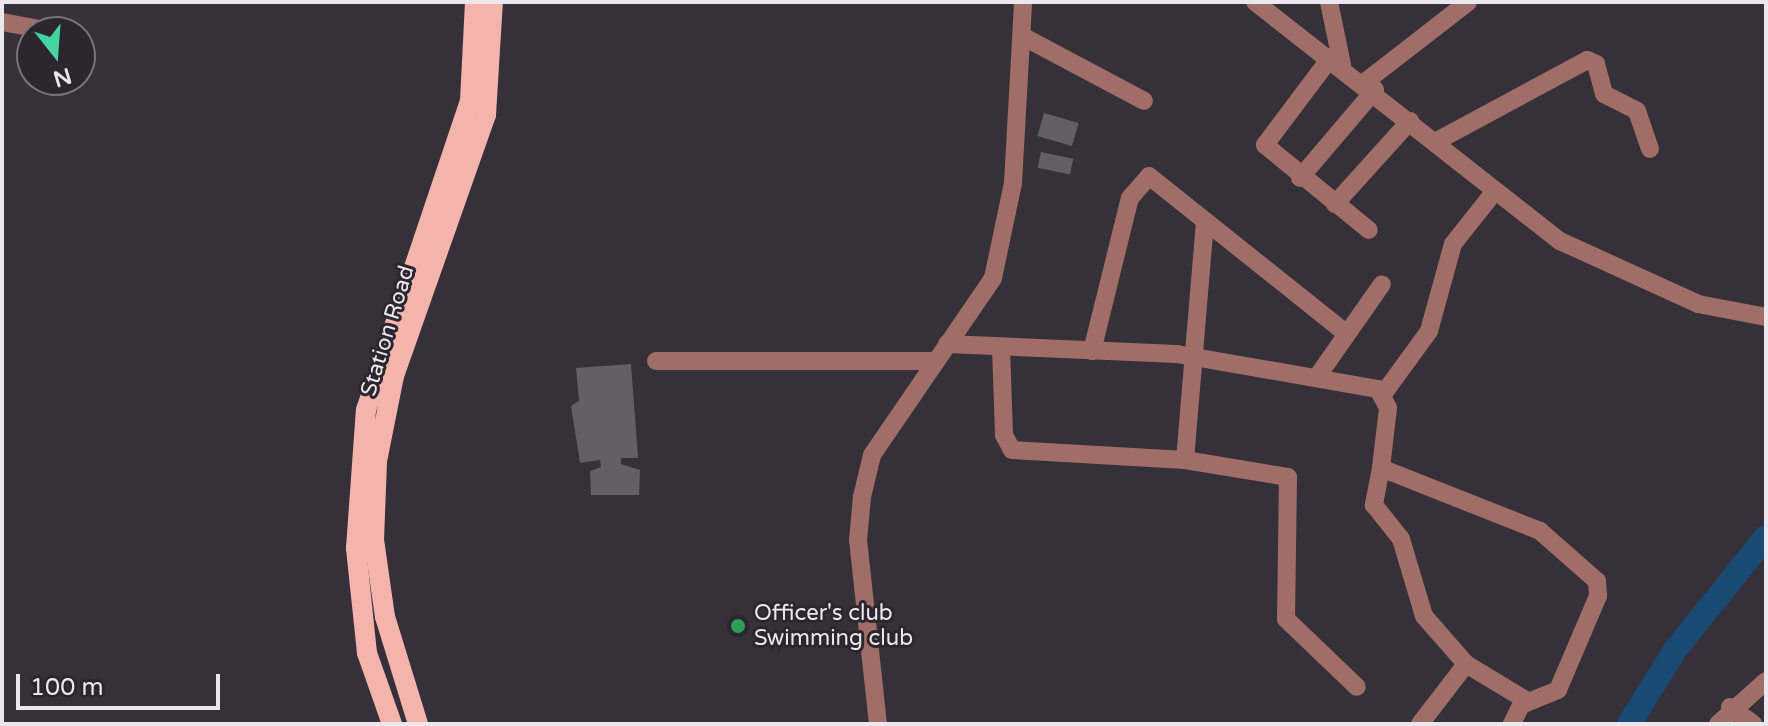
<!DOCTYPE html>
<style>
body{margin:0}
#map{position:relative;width:1768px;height:726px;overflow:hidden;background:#36303a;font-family:"Varela Round",sans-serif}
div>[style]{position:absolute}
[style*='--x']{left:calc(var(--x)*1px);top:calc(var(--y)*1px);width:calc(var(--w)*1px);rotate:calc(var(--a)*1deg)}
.river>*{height:24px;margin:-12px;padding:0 12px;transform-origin:12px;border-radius:12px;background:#194a74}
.building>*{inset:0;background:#655e69;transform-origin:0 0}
.minor>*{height:18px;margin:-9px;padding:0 9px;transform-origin:9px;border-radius:9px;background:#a16e67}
.major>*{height:20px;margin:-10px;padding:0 10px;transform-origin:10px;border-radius:10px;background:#f4b4ac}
.dots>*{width:22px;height:22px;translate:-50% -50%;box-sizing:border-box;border:4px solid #2c2630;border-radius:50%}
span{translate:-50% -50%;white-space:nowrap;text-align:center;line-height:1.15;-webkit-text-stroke:6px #2c2630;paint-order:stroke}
.street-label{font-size:22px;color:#ebe7ee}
.poi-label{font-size:22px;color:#ebe7ee}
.left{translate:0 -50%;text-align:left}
.frame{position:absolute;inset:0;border:4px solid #ebe7ee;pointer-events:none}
.north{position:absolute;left:16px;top:16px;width:80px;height:80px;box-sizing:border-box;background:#2c2630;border:2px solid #78737c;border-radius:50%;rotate:163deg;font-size:22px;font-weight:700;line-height:32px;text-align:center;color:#ebe7ee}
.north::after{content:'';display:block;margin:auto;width:28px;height:36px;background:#43d4a0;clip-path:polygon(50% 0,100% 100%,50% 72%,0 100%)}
.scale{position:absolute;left:16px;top:674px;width:204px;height:36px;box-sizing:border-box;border:4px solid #ebe7ee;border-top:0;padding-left:10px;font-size:24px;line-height:28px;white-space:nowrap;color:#ebe7ee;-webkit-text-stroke:6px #2c2630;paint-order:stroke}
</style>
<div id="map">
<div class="river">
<i style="--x:1629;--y:724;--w:87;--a:-58.1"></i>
<i style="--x:1675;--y:650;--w:145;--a:-51.2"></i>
</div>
<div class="building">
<i style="left:1044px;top:113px;width:36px;height:24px;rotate:16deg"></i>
<i style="left:1041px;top:152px;width:33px;height:16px;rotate:12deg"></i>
<i style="clip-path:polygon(631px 364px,638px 458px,621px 458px,621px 464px,640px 470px,639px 495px,591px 495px,590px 471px,601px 467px,600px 460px,580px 463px,571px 406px,579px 401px,576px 368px)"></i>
</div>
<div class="minor">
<i style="--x:1255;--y:2;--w:387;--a:38.1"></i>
<i style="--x:1560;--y:241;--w:152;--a:24.5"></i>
<i style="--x:1698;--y:304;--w:69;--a:10.8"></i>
<i style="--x:1329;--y:2;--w:64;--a:78.3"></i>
<i style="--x:2;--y:22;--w:55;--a:10.5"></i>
<i style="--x:1022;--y:36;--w:138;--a:28"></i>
<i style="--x:1331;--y:57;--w:110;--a:126.9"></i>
<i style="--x:1265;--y:145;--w:134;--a:39.3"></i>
<i style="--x:1365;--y:82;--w:130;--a:-37.8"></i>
<i style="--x:1435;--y:142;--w:173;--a:-28.3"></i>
<i style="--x:1587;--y:60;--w:10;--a:24"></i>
<i style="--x:1596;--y:64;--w:31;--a:75"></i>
<i style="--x:1604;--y:94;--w:37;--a:27"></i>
<i style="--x:1637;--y:111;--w:40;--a:71.1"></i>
<i style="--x:1300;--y:178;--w:116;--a:-49.6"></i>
<i style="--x:1335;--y:204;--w:112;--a:-47.9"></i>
<i style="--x:947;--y:344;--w:230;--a:2.5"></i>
<i style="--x:1177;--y:354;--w:204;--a:9.9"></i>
<i style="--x:1378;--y:389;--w:21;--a:62"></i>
<i style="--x:1388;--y:408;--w:60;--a:96.7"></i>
<i style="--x:1381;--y:468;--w:171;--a:21.6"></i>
<i style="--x:1540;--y:531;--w:76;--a:41.3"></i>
<i style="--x:1597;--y:581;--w:15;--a:86"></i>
<i style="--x:1598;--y:596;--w:102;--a:113.1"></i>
<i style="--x:1558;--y:690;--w:35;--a:158"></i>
<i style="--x:1001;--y:348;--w:87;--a:88"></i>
<i style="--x:1004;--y:435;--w:17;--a:62"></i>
<i style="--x:1012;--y:450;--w:173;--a:3.3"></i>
<i style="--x:1185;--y:460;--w:104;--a:9.4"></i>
<i style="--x:1288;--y:477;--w:142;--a:90.8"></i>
<i style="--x:1286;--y:619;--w:98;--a:43.8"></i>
<i style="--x:1092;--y:351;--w:158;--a:-76.1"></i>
<i style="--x:1130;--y:198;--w:29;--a:-49"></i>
<i style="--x:1149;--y:176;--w:253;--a:38.6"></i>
<i style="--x:656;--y:361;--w:280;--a:0"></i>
<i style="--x:1317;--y:377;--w:113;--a:-55"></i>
<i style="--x:1384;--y:393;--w:77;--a:-54"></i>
<i style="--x:1429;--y:331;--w:90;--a:-74.6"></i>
<i style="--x:1453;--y:244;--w:68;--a:-51.6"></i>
<i style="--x:1185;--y:460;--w:240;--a:-85.2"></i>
<i style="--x:1381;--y:468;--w:38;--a:101"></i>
<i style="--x:1374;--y:505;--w:43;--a:51.5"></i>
<i style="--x:1401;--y:539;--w:80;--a:73.4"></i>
<i style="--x:1424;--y:616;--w:64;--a:48.8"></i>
<i style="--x:1466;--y:664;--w:68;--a:31.1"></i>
<i style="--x:1524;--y:699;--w:28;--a:116"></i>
<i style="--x:1730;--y:707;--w:29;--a:36"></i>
<i style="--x:878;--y:724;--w:185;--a:-96.2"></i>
<i style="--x:858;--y:540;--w:43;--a:-84.7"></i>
<i style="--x:862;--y:497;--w:43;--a:-76.6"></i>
<i style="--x:872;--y:455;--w:214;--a:-55.6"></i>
<i style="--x:993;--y:278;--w:97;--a:-78.1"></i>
<i style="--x:1013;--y:183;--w:181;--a:-86.8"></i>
<i style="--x:1420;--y:724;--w:76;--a:-52.5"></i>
<i style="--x:1718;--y:724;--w:64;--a:-41.9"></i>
</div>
<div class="major">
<i style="--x:392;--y:724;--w:75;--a:-109.4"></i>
<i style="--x:367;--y:653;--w:106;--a:-96"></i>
<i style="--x:356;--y:548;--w:138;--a:-85.9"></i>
<i style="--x:366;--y:410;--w:326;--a:-71.4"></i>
<i style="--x:470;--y:101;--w:99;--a:-87.1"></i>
<i style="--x:418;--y:724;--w:112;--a:-107.1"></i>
<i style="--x:385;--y:617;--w:78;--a:-98.1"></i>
<i style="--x:374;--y:540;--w:79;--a:-87.8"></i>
<i style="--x:377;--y:461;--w:87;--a:-78.7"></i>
<i style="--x:394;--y:376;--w:277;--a:-70.6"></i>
<i style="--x:486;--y:115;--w:113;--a:-86.5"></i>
</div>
<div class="dots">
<i style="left:738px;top:626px;background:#2e9e5b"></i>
</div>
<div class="street-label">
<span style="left:388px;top:331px;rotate:-73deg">Station Road</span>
</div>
<div class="poi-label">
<span class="left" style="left:754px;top:626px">Officer's club<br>Swimming club</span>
</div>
<div class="frame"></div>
<div class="north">N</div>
<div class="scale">100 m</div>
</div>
